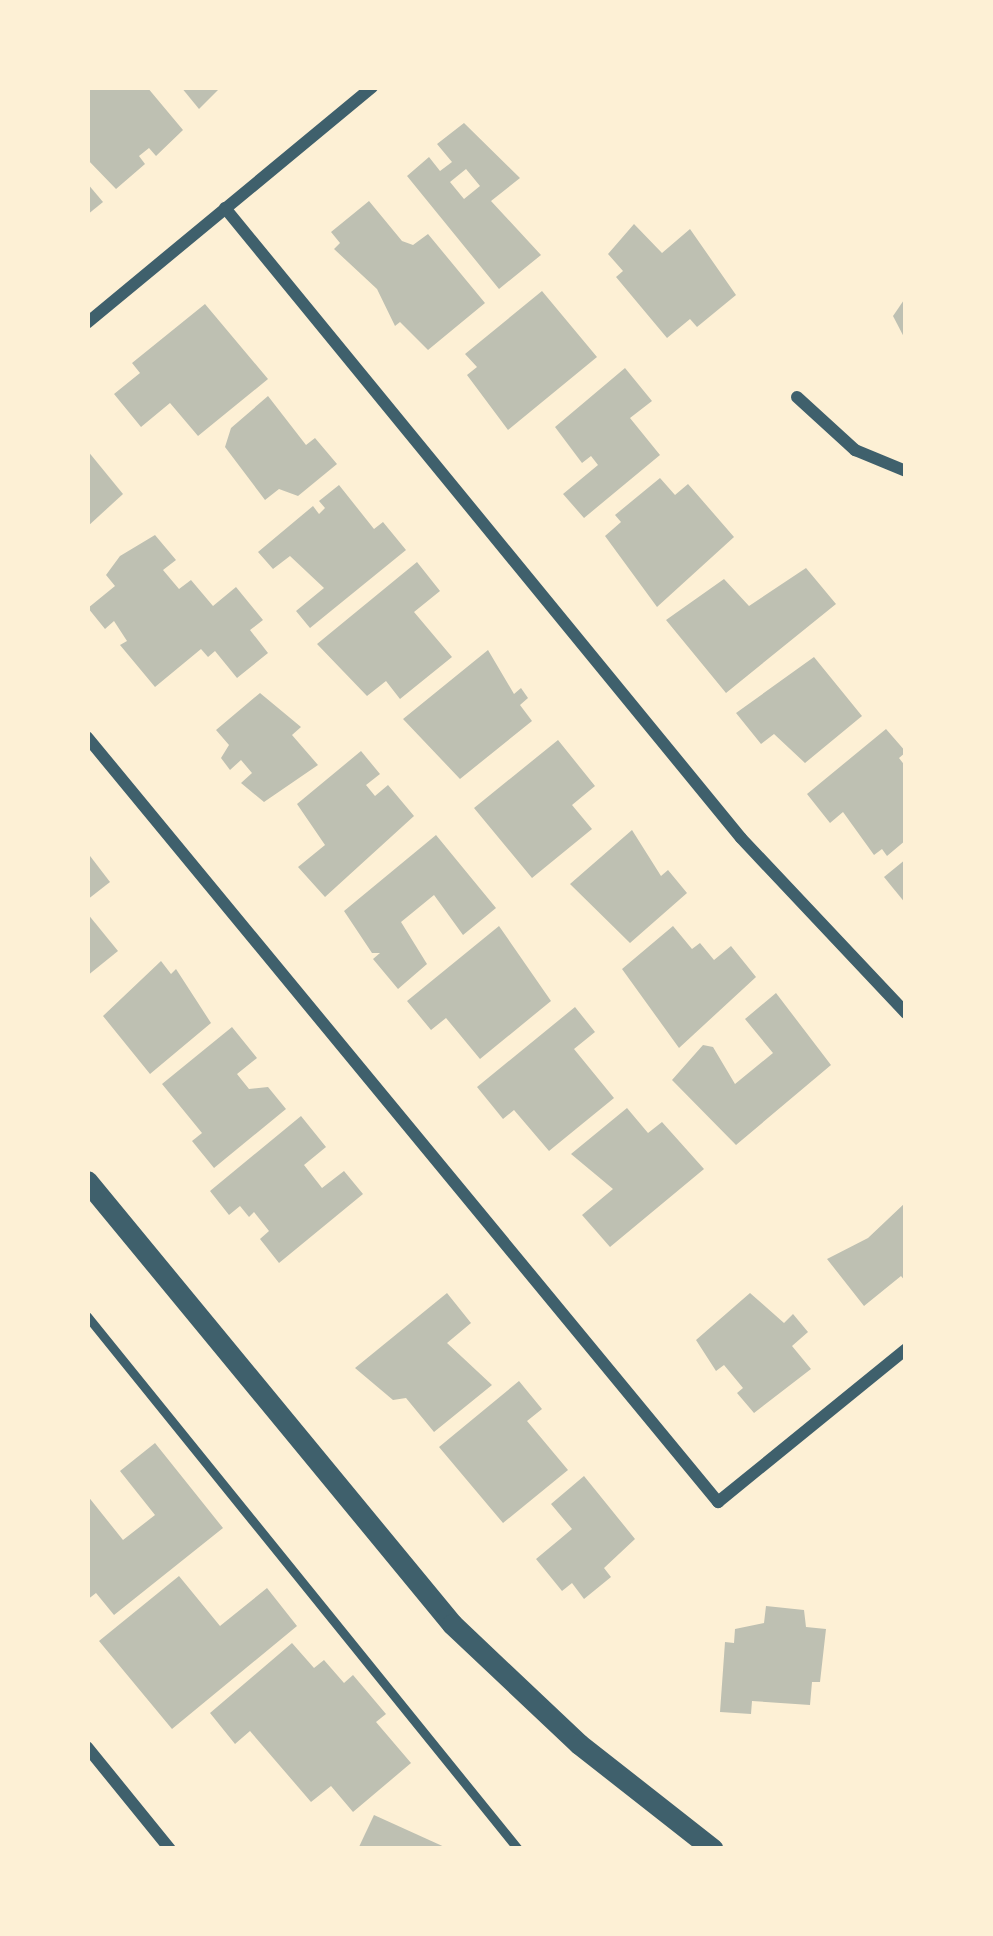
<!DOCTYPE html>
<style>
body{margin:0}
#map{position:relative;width:993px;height:1936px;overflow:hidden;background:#fdf0d5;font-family:Raleway,sans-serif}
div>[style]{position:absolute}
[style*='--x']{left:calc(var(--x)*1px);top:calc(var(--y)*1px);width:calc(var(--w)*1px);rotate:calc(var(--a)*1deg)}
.building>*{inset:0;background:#bec0b2}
.service>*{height:9px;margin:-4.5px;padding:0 4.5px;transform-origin:4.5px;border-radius:4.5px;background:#3f606c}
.minor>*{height:12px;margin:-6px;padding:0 6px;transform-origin:6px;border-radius:6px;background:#3f606c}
.tertiary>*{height:21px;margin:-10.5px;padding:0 10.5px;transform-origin:10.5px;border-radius:10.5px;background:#3f606c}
span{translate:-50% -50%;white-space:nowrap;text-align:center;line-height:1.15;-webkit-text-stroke:12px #fdf0d5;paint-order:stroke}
.frame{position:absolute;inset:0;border:90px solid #fdf0d5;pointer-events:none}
</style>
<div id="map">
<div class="building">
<i style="clip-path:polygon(87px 87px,147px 87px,183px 130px,156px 156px,149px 148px,139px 156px,145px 164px,116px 189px,87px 159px)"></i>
<i style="clip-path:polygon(181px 87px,221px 87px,199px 109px)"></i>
<i style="clip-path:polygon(evenodd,464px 123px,520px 178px,491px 201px,541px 255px,499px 289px,407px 176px,429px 157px,440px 171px,452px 162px,437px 144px,464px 123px,466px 169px,480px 186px,464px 199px,450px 182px,466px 169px)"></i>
<i style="clip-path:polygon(87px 183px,103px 202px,87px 215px)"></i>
<i style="clip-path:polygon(369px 201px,402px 241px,413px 245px,428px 234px,485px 303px,428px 350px,400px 322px,395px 326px,377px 289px,334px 249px,340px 243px,331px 232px)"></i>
<i style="clip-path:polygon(634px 224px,662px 253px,690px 229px,736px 295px,697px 327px,690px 319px,667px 338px,616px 277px,623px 271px,608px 254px)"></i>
<i style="clip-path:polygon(542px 291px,597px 357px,508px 430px,467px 375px,477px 367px,465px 354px)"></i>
<i style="clip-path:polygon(906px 297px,906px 341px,893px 316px)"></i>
<i style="clip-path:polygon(205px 304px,268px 379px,198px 436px,170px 403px,141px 427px,114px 394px,140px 373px,132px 363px)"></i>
<i style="clip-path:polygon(625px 368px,652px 401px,630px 418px,660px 455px,584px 518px,563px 494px,598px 465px,591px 456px,582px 463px,555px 427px)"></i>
<i style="clip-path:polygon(268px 396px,306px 445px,315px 438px,337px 464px,298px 496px,279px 489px,265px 500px,225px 447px,231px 428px)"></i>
<i style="clip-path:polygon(87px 450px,123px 494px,87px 527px)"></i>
<i style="clip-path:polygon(660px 478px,675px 495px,688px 484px,734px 537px,657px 607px,605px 536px,621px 522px,615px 515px)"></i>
<i style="clip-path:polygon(339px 485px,374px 529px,383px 522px,406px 550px,310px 628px,296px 611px,324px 588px,290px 556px,273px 569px,258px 552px,313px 506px,319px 514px,325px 508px,319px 501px)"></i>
<i style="clip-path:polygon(155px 535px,176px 560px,163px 570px,179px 589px,191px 580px,213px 606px,236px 587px,263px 620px,250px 630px,268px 653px,237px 678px,215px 651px,208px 657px,201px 649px,155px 687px,120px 645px,127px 641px,114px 621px,105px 629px,88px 608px,115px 586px,106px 575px,120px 556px)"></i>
<i style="clip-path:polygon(417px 562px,440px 591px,414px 612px,452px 657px,400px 699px,386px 681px,367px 696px,317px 644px)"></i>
<i style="clip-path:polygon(806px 568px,836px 604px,726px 693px,666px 620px,724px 579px,749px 606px)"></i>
<i style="clip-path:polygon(488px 650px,514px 694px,521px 688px,528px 698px,520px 705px,532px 721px,460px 779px,403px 719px)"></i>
<i style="clip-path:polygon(814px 657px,862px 716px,805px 763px,774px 734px,761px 744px,736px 713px)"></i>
<i style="clip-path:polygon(260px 693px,301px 727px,292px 735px,318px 765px,264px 802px,241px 783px,252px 773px,241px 760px,230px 770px,221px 758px,229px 745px,216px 730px)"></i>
<i style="clip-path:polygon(886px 729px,906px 752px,899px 758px,906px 767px,906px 840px,887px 856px,882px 849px,874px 855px,843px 812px,830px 823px,807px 794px)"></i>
<i style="clip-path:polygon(558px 740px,595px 786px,572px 805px,592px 829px,532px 878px,474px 808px)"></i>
<i style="clip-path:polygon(361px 751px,380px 774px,366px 785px,375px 796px,388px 785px,414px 816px,325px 897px,298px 867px,325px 845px,297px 804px)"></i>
<i style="clip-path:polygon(632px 830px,661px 876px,668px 870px,687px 893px,630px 943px,570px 884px)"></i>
<i style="clip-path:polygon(436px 835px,496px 908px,463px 935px,434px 895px,401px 922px,427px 964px,398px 989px,373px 959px,380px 953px,372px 953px,344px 911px)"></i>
<i style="clip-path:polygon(87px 852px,110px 882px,87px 900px)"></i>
<i style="clip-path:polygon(906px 859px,906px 904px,884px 877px)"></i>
<i style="clip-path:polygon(87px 913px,118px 951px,87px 976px)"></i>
<i style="clip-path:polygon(499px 926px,551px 1001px,480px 1059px,446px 1018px,431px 1030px,407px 1001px)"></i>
<i style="clip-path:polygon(673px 926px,692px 949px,700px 943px,714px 960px,731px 946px,756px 977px,679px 1048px,622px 969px)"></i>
<i style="clip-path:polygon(161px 961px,171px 974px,176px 969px,211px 1023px,150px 1074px,103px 1016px)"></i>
<i style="clip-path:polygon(776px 993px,831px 1065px,736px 1145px,672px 1080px,703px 1045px,713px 1047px,735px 1084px,773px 1053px,745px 1019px)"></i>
<i style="clip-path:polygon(575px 1007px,595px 1032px,574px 1049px,614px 1098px,549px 1151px,514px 1110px,503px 1119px,477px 1087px)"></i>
<i style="clip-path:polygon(232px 1027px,257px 1058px,237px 1074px,249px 1089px,268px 1087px,286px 1109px,214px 1168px,192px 1141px,202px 1133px,162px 1084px)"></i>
<i style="clip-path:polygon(627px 1108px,648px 1133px,662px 1122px,704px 1169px,610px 1247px,582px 1215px,613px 1189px,571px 1154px)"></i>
<i style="clip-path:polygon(301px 1116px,326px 1147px,304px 1165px,322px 1188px,344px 1171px,363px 1194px,279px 1263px,260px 1239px,269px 1231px,254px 1212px,249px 1217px,240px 1206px,229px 1215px,210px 1191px)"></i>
<i style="clip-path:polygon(906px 1202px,906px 1282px,901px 1276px,864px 1306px,827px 1259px,868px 1238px)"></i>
<i style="clip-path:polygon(447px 1293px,471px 1323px,447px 1343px,492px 1385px,434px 1432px,406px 1398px,393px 1400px,355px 1368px)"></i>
<i style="clip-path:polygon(750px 1293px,784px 1323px,793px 1314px,808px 1332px,792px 1346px,811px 1369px,754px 1413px,737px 1393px,743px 1388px,724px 1365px,716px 1371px,696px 1340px)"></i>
<i style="clip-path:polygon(519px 1381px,542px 1409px,527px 1421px,568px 1470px,503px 1523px,439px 1447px)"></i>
<i style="clip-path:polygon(155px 1443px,223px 1528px,114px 1615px,96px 1593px,87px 1600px,87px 1495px,123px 1540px,155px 1515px,120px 1471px)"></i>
<i style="clip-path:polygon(584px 1476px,635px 1539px,604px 1568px,611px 1577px,584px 1599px,572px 1583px,562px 1591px,536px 1559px,572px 1529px,551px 1504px)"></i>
<i style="clip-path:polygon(179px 1576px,220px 1626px,267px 1588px,297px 1626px,172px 1729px,99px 1641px)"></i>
<i style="clip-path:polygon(766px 1606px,804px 1610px,806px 1627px,826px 1629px,820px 1682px,812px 1682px,810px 1705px,752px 1701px,751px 1714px,720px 1712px,725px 1642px,734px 1643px,735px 1629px,764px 1623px)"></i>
<i style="clip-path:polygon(292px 1643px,314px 1668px,324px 1660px,344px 1683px,353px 1675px,386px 1714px,376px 1722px,411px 1763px,353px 1812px,331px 1786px,311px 1802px,250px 1731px,235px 1744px,210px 1713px)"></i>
<i style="clip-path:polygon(374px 1815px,449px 1849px,358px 1849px)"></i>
</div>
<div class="service">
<i style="--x:87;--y:1316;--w:685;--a:51.04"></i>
</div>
<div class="minor">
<i style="--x:225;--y:208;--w:814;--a:50.68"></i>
<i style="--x:741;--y:838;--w:241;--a:46.7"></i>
<i style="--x:87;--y:323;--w:370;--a:-39.6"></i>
<i style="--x:797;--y:397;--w:79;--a:42.4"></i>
<i style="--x:855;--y:450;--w:55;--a:22.4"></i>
<i style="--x:87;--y:737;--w:992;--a:50.48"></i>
<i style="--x:718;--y:1502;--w:242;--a:-39.1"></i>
<i style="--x:87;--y:1747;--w:132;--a:50.9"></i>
</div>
<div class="tertiary">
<i style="--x:87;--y:1181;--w:574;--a:50.51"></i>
<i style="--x:452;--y:1624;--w:175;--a:43.4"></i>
<i style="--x:579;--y:1744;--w:170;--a:38.1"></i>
</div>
<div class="frame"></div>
</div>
